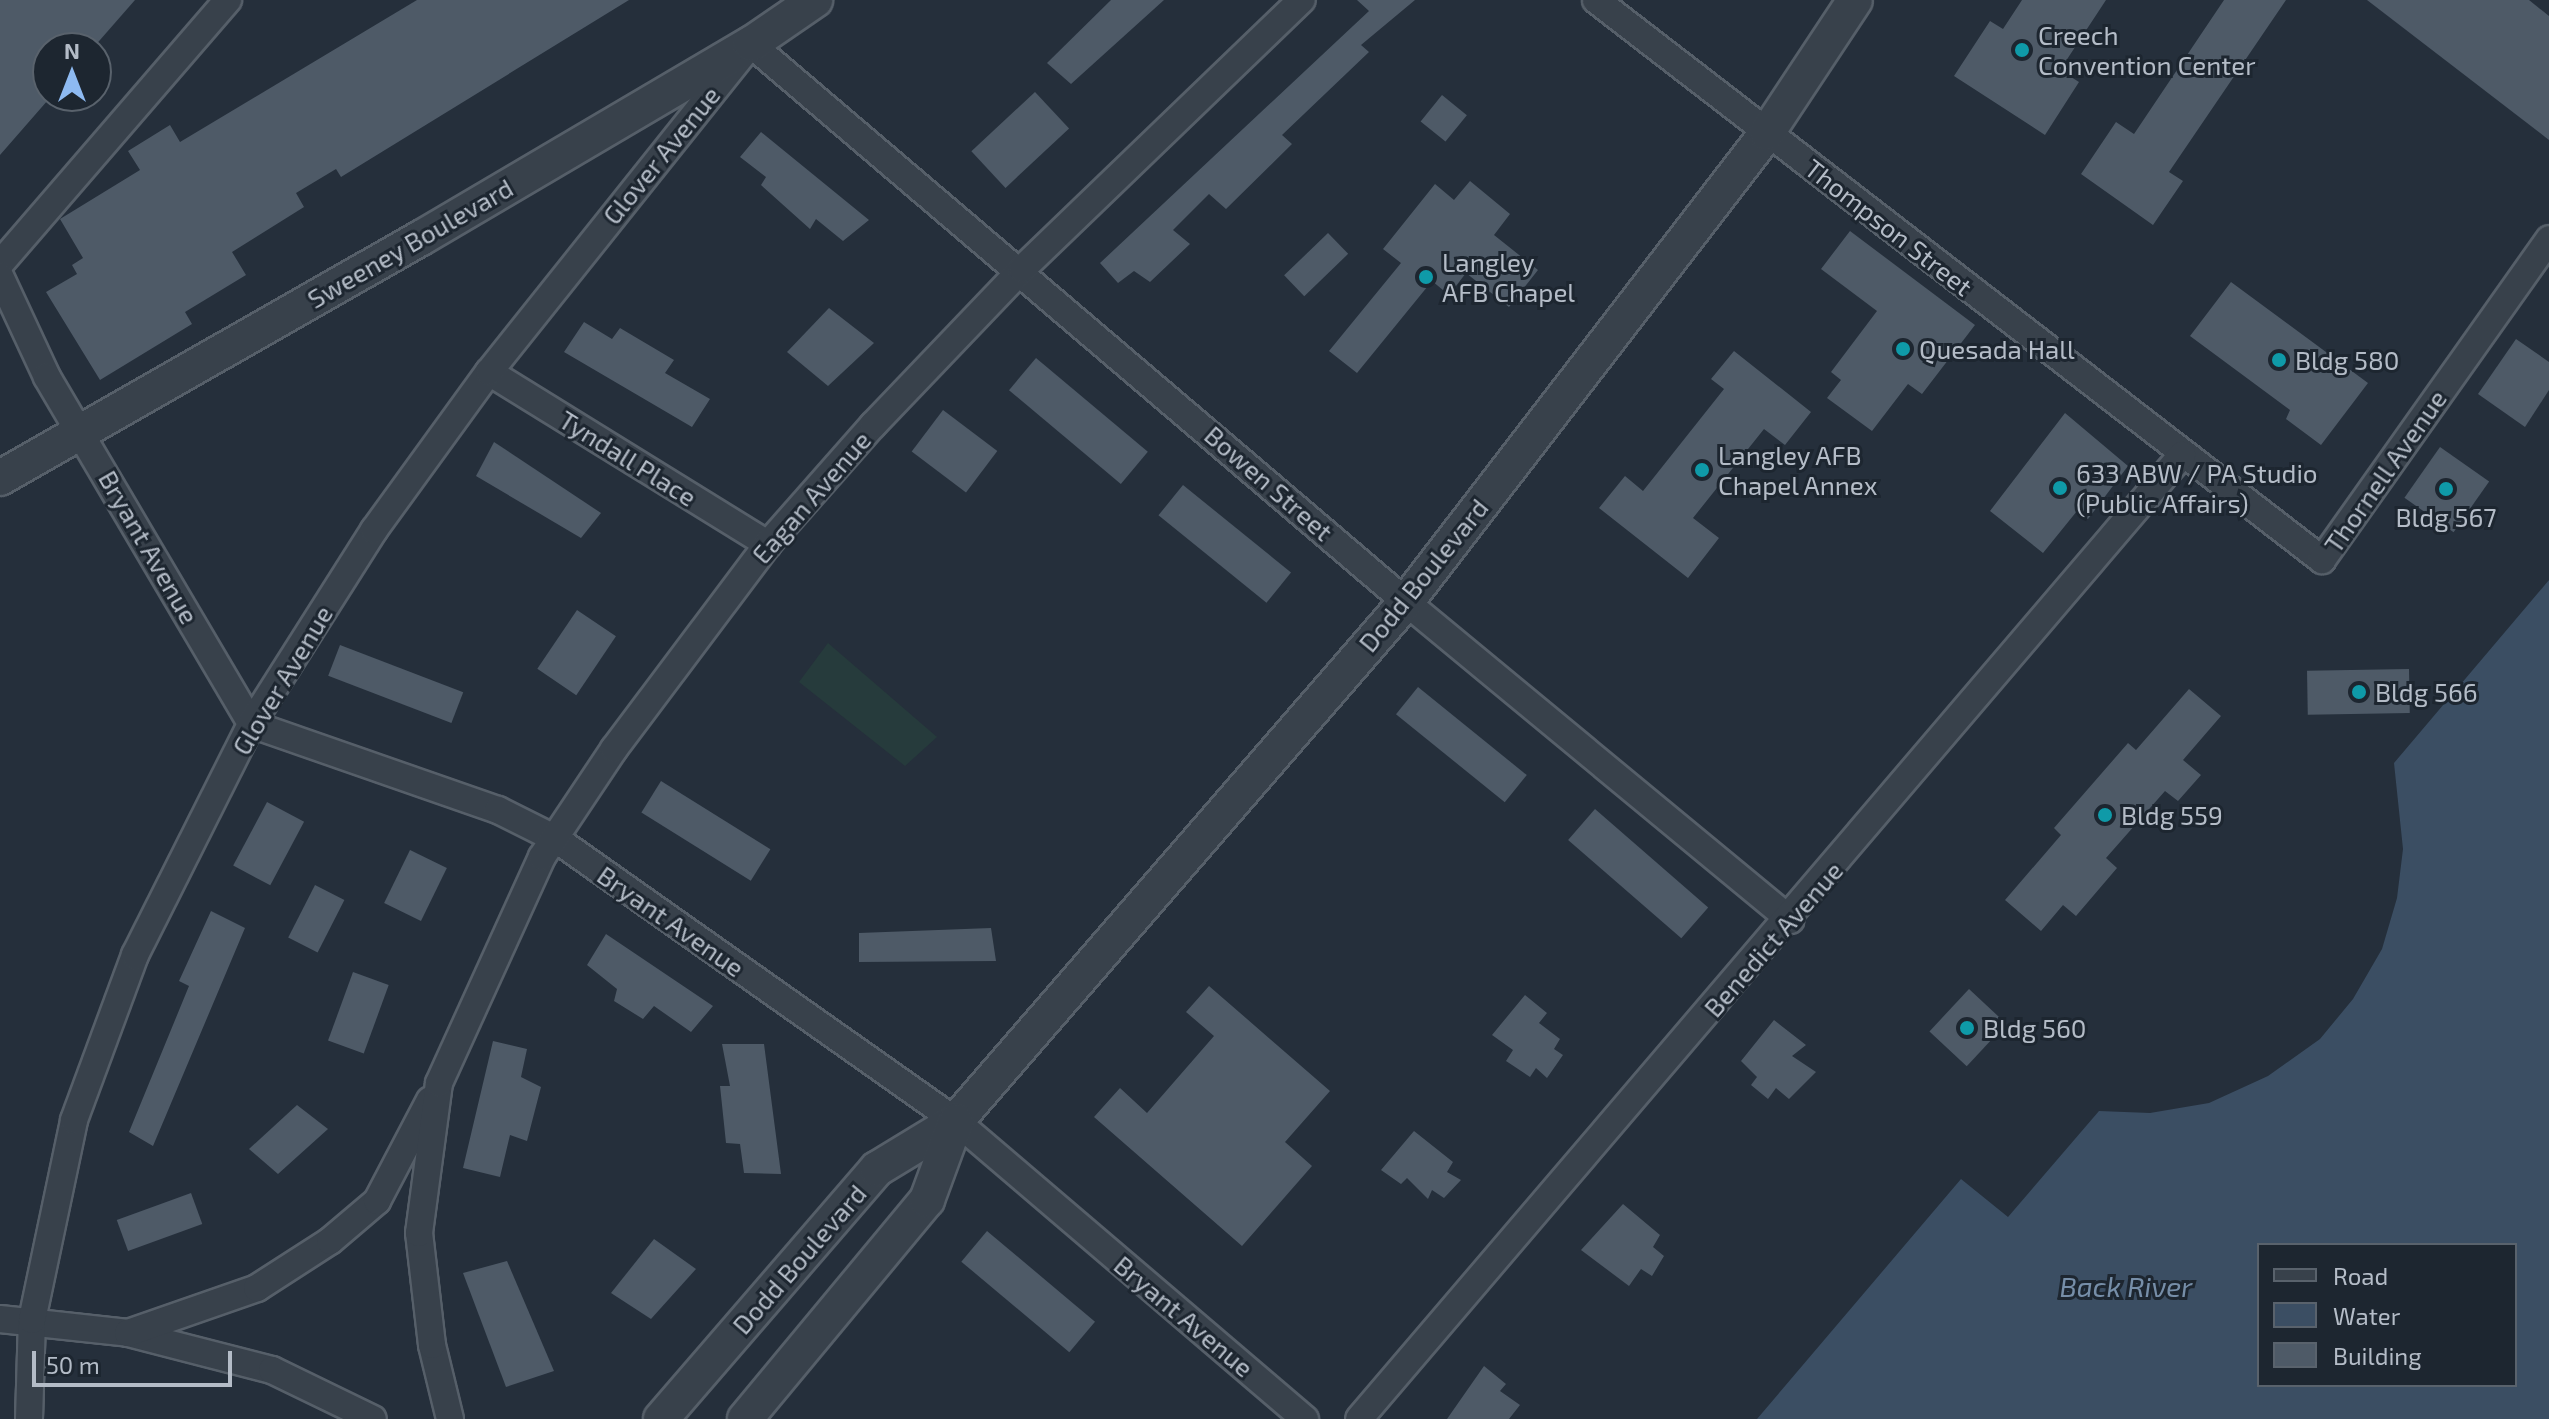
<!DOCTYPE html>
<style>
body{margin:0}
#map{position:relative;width:2549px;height:1419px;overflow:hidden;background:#252f3b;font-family:"Exo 2",sans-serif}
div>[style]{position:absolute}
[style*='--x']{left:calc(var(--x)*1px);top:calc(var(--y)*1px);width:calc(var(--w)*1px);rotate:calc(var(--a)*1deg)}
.green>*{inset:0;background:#263b3c}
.water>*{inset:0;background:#3b4e63}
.building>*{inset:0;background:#4e5a67;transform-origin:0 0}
.roads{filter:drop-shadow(2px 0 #565f69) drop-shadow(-2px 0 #565f69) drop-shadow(0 2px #565f69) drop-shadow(0 -2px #565f69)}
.minor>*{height:26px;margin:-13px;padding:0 13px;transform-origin:13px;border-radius:13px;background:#38414b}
.tertiary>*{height:34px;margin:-17px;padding:0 17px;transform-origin:17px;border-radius:17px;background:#38414b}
.dots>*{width:22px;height:22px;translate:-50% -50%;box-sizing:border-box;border:4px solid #1d2630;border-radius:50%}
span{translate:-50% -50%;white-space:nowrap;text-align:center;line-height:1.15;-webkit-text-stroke:6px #1d2630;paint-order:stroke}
.poi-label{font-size:26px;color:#b4bcc7}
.left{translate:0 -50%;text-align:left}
.street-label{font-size:26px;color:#b4bcc7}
.water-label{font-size:28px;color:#768ea8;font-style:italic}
.legend{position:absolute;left:2257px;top:1243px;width:260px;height:144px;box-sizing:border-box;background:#1d2630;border:2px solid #59626c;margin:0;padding:10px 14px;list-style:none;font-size:24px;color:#b4bcc7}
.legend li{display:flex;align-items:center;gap:16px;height:40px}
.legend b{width:40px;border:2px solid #59626c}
.north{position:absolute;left:32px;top:32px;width:80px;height:80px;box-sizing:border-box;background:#1d2630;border:2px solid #59626c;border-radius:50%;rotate:0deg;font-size:22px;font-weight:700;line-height:32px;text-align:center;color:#b4bcc7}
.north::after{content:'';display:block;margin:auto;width:28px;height:36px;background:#8ebaf1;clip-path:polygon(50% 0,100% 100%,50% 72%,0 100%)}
.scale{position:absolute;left:32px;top:1351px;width:200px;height:36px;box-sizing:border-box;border:4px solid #b4bcc7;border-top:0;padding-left:10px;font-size:24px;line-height:28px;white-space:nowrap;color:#b4bcc7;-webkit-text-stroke:6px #1d2630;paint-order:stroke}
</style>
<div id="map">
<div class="green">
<i style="clip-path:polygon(828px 643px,937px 737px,905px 766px,799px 682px)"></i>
</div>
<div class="water">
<i style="clip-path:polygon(evenodd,2549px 580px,2549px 1419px,1757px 1419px,1961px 1179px,2008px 1217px,2099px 1111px,2150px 1113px,2209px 1103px,2268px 1076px,2320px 1039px,2353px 999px,2382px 949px,2397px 898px,2403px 849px,2394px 763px,2549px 580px,2259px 1245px,2515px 1245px,2515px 1385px,2259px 1385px,2259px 1245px)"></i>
</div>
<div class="building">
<i style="clip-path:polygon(0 0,135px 0,93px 48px,48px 48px,48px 100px,0 155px)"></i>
<i style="clip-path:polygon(417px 0,629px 0,341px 177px,336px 169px,296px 193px,304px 207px,232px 252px,246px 275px,185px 312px,192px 324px,100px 380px,46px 292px,77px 274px,72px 265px,83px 258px,60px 219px,140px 170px,128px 151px,170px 125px,180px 142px)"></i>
<i style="clip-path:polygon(1111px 0,1164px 0,1071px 84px,1047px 63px)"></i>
<i style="clip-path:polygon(1357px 0,1415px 0,1361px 45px,1369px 52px,1282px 135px,1292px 144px,1226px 209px,1209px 194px,1173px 230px,1190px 244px,1150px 282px,1134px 271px,1118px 283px,1100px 263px,1369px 11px)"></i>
<i style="clip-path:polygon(2022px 0,2106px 0,2060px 70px,2079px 82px,2045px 135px,1954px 76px,1990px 21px,2003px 29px)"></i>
<i style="clip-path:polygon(2224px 0,2286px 0,2169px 172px,2183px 181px,2153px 225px,2081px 174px,2116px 122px,2134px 134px)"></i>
<i style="clip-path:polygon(2367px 0,2529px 0,2549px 16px,2549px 140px)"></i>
<i style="left:1035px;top:92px;width:50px;height:87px;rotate:47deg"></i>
<i style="left:1442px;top:95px;width:32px;height:34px;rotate:39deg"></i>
<i style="clip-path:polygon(761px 132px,869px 220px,843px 241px,816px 219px,810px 229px,761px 185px,766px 177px,740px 157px)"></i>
<i style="clip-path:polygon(1470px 181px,1510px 214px,1494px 235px,1538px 270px,1509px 307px,1466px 273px,1449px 295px,1432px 281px,1357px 373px,1329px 351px,1401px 263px,1383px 249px,1435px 184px,1454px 200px)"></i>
<i style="clip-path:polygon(1850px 231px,1975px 325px,1922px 394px,1908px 384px,1872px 431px,1827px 398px,1841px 380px,1831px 372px,1877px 311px,1821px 269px)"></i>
<i style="left:1328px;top:233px;width:29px;height:61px;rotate:46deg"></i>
<i style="clip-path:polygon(2231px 282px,2368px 383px,2321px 445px,2286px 419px,2290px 410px,2190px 336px)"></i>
<i style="clip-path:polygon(829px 308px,874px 343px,828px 386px,787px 352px)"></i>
<i style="clip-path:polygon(584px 322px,612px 339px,620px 328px,674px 360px,665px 373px,710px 399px,692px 427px,564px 352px)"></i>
<i style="clip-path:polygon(2516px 339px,2549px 362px,2549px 390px,2525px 427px,2478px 394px)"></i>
<i style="clip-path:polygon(1734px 351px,1811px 412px,1785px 445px,1764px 429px,1693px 518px,1719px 538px,1688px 578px,1599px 508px,1625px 476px,1643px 491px,1724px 389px,1711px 379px)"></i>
<i style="left:1036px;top:358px;width:146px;height:42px;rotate:40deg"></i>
<i style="left:943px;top:410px;width:68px;height:52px;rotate:37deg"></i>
<i style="clip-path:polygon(2065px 413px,2128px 466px,2088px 519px,2077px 511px,2043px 553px,1990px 511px)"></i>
<i style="clip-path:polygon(494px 442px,601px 513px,581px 538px,476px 476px)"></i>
<i style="left:2440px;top:447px;width:60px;height:62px;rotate:35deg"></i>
<i style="left:1183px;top:485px;width:139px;height:39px;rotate:39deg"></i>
<i style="left:577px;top:610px;width:47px;height:71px;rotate:34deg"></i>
<i style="left:340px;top:645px;width:132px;height:33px;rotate:21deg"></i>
<i style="left:2409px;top:669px;width:44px;height:102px;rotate:89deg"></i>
<i style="left:1418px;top:687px;width:140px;height:35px;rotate:39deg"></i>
<i style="clip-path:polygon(2189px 689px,2221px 716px,2183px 760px,2201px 775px,2178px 801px,2165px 791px,2106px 858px,2117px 868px,2076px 916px,2063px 905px,2041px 931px,2005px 900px,2061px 835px,2054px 828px,2128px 743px,2136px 750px)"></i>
<i style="left:661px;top:781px;width:129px;height:37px;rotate:32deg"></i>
<i style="left:267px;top:802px;width:42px;height:72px;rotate:28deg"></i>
<i style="left:1595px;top:809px;width:150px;height:41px;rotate:41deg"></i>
<i style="left:410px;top:850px;width:41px;height:59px;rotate:26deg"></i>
<i style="left:315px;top:885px;width:33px;height:59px;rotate:27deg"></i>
<i style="clip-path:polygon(211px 911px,245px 928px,153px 1146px,129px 1132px,189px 986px,179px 981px)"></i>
<i style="clip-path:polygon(991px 928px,996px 961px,859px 962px,859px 933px)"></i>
<i style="clip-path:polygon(606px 934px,713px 1006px,691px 1032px,654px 1006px,643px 1019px,614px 1001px,617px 989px,587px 965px)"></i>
<i style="left:353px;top:972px;width:38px;height:73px;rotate:20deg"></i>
<i style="clip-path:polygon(1209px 986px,1330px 1091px,1285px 1142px,1312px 1166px,1242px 1246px,1094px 1117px,1120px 1088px,1147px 1113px,1214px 1036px,1186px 1012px)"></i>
<i style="left:1969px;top:989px;width:51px;height:58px;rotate:43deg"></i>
<i style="clip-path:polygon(1525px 995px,1547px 1013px,1539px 1023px,1560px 1039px,1554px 1049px,1563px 1055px,1547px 1078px,1536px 1068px,1530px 1077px,1506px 1061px,1513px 1050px,1492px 1035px)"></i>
<i style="clip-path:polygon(1774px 1020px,1806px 1045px,1792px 1056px,1816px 1072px,1789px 1099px,1776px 1088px,1768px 1099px,1751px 1085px,1757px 1077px,1741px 1061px)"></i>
<i style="clip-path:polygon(493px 1041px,527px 1049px,521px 1077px,541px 1087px,527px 1141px,510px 1135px,500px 1177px,463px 1168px)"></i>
<i style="clip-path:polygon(722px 1044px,764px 1044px,781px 1174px,744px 1173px,740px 1144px,726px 1143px,720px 1086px,730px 1086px)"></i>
<i style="clip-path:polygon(297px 1105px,328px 1129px,278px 1174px,249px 1149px)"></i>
<i style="clip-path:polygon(1414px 1131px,1453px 1162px,1447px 1172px,1461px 1180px,1444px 1198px,1432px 1190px,1428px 1199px,1407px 1178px,1401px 1184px,1381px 1170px)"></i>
<i style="left:191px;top:1193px;width:33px;height:79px;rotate:70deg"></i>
<i style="clip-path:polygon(1623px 1204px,1660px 1235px,1653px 1247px,1664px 1256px,1652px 1276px,1641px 1269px,1629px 1286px,1581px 1250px)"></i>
<i style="left:987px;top:1231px;width:141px;height:40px;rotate:40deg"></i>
<i style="clip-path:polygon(654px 1239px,696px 1269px,651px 1319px,611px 1293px)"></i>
<i style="clip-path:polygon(507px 1261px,554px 1371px,506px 1387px,463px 1273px)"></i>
<i style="clip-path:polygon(1484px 1366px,1506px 1384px,1500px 1391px,1520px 1405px,1509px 1419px,1447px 1419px)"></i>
</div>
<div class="roads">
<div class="minor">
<i style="--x:1596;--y:0;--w:917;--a:37.64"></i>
<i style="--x:2322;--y:560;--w:393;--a:-54.7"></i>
<i style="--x:0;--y:264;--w:349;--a:-49.2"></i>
<i style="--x:0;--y:276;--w:111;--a:65"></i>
<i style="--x:47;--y:377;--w:403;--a:59.5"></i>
<i style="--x:251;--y:724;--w:262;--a:19.2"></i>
<i style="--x:498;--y:810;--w:65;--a:26.6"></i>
<i style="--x:556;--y:839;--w:489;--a:35.2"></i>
<i style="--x:956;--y:1121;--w:459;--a:40.5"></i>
<i style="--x:489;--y:372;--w:328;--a:31.7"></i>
<i style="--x:0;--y:1319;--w:129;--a:6.2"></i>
<i style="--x:128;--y:1333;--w:149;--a:14.4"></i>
<i style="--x:272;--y:1370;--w:112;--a:25.9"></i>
<i style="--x:128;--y:1333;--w:137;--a:-19.2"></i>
<i style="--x:257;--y:1288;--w:87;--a:-32.8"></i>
<i style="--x:330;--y:1241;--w:62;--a:-40.4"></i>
<i style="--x:377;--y:1201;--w:114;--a:-62.3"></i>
<i style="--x:29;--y:1419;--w:99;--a:-88.3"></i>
<i style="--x:32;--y:1320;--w:204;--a:-78.1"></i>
<i style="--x:74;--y:1120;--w:176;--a:-69.7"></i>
<i style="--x:135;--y:955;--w:258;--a:-63.3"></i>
<i style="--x:251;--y:724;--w:230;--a:-57.6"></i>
<i style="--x:374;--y:530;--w:195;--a:-54"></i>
<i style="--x:489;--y:372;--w:420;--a:-51.4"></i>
<i style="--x:751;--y:44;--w:860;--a:40.43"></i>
<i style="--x:1406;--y:602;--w:499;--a:39.6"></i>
<i style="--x:450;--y:1419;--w:76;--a:-103.7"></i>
<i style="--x:432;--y:1345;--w:113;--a:-96.6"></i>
<i style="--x:419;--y:1233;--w:151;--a:-82.4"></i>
<i style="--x:439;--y:1083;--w:248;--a:-65.5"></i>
<i style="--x:542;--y:857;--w:130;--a:-56.3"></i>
<i style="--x:614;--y:749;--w:256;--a:-53.1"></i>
<i style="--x:768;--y:544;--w:159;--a:-48.6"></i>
<i style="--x:873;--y:425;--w:216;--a:-46.3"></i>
<i style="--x:1022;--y:269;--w:388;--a:-43.9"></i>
<i style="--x:1359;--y:1419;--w:1268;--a:-49.51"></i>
</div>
<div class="tertiary">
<i style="--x:0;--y:478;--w:485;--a:-29.7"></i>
<i style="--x:421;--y:238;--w:383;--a:-30.5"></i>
<i style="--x:751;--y:44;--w:78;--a:-34.5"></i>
<i style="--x:661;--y:1419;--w:330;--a:-49.2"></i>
<i style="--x:877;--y:1169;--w:92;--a:-31.3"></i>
<i style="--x:956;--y:1121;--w:687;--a:-49.07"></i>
<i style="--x:1406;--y:602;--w:592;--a:-52.41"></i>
<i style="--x:1767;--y:133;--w:159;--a:-56.5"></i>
<i style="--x:745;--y:1419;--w:285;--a:-50.3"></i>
<i style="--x:927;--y:1200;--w:84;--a:-69.8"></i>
</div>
</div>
<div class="dots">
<i style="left:2022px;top:50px;background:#0f9aa8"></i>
<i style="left:1426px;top:277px;background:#0f9aa8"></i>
<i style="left:1903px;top:349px;background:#0f9aa8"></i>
<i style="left:2279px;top:360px;background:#0f9aa8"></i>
<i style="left:1702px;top:470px;background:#0f9aa8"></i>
<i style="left:2060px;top:488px;background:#0f9aa8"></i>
<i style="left:2446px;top:489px;background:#0f9aa8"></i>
<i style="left:2359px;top:692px;background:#0f9aa8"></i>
<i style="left:2105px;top:815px;background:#0f9aa8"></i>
<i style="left:1967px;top:1028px;background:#0f9aa8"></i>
</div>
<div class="poi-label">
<span class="left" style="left:2038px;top:50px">Creech<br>Convention Center</span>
<span class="left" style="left:1442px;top:277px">Langley<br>AFB Chapel</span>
<span class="left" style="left:1919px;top:349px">Quesada Hall</span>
<span class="left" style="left:2295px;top:360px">Bldg 580</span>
<span class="left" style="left:1718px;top:470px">Langley AFB<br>Chapel Annex</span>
<span class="left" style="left:2076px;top:488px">633 ABW / PA Studio<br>(Public Affairs)</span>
<span style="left:2446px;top:517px">Bldg 567</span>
<span class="left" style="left:2375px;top:692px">Bldg 566</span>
<span class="left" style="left:2121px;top:815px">Bldg 559</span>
<span class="left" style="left:1983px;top:1028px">Bldg 560</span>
</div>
<div class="street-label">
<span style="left:661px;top:155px;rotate:-51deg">Glover Avenue</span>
<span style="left:1889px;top:227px;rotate:38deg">Thompson Street</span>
<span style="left:410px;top:243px;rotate:-30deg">Sweeney Boulevard</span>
<span style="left:628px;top:458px;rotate:32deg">Tyndall Place</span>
<span style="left:2385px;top:471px;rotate:-55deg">Thornell Avenue</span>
<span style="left:1269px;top:483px;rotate:41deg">Bowen Street</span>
<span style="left:811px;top:497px;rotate:-49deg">Eagan Avenue</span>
<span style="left:149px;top:547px;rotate:60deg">Bryant Avenue</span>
<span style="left:1423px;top:575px;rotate:-51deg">Dodd Boulevard</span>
<span style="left:282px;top:680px;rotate:-59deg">Glover Avenue</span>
<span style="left:671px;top:921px;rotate:35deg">Bryant Avenue</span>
<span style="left:1773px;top:939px;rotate:-49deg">Benedict Avenue</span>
<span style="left:799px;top:1259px;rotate:-49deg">Dodd Boulevard</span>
<span style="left:1184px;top:1316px;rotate:40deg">Bryant Avenue</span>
</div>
<div class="water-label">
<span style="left:2126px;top:1286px">Back River</span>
</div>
<ul class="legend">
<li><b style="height:10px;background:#38414b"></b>Road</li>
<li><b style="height:22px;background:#3b4e63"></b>Water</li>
<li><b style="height:22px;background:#4e5a67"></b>Building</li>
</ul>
<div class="north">N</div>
<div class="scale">50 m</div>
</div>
